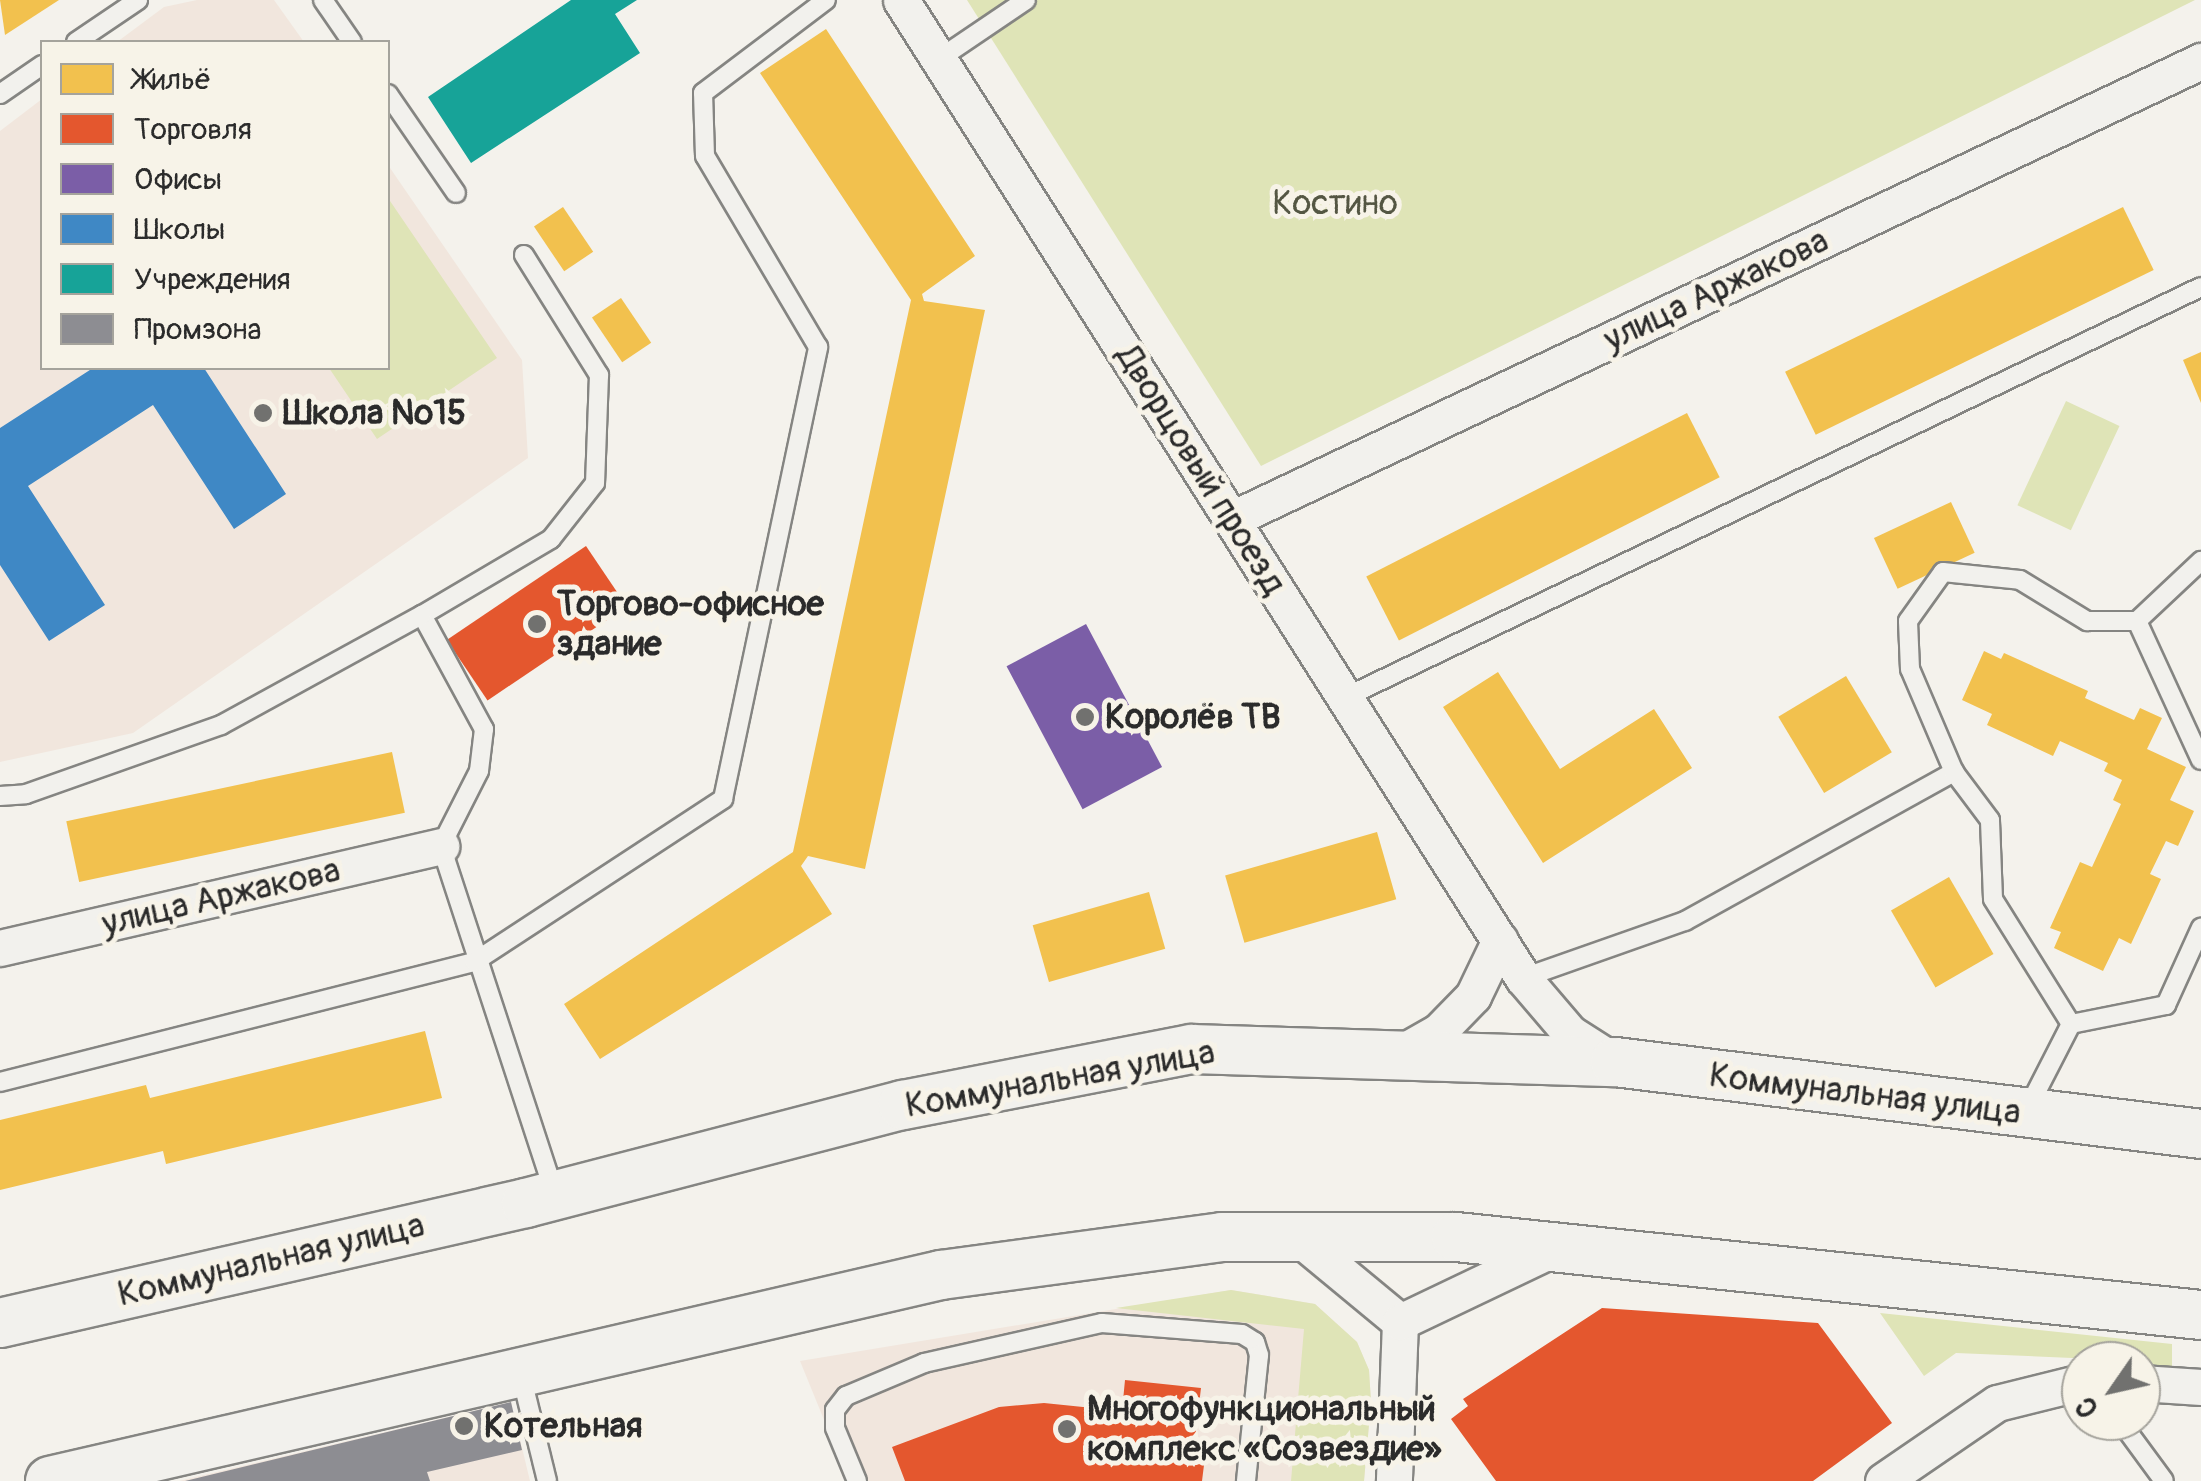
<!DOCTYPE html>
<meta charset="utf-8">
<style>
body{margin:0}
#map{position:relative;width:2201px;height:1481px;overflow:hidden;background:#f4f2ec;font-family:Pangolin,sans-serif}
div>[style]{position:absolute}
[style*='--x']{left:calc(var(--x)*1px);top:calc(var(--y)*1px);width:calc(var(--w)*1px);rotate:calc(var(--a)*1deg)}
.built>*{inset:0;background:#f1e6dd}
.green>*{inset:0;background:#dfe4b7;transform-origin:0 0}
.homes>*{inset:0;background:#f2c14e;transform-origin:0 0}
.shops>*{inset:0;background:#e4572e;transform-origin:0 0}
.offices>*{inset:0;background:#7b5ea7;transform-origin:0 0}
.schools>*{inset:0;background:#3f88c5}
.public>*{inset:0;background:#17a398}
.industry>*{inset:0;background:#8d8d92}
.roads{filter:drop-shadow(2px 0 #858582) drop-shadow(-2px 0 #858582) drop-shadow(0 2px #858582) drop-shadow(0 -2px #858582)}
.service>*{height:18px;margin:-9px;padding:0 9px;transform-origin:9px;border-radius:9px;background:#f2f1ed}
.minor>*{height:35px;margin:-17.5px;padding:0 17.5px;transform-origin:17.5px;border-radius:17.5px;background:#f2f1ed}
.secondary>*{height:48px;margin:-24px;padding:0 24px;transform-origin:24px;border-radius:24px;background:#f2f1ed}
.dots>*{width:28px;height:28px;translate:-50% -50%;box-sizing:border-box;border:5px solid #f7f3e8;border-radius:50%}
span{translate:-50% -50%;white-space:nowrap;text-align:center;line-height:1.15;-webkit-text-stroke:10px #f7f3e8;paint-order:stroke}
.park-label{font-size:35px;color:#545643}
.street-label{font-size:35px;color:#2b2b2b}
.poi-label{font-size:35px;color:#2b2b2b;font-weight:700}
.left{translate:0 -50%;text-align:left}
.legend{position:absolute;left:40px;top:40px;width:350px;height:330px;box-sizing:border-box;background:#f7f3e8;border:2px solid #a5a39c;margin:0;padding:12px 18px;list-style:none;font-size:30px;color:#2b2b2b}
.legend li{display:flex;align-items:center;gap:20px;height:50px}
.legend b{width:50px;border:2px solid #a5a39c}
.north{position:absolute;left:2061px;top:1341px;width:100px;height:100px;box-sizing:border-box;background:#f7f3e8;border:2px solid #a5a39c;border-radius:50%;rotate:236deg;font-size:28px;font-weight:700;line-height:40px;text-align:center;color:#2b2b2b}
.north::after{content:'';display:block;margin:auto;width:35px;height:45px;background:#71716f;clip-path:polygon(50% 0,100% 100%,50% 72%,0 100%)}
</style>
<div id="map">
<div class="built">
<i style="clip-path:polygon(197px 0,274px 0,304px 42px,117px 42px,164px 7px)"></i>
<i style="clip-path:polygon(42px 99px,42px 368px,388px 368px,388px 165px,522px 360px,528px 458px,133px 733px,0 762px,0 131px)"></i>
<i style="clip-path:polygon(1231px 1290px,1315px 1304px,1357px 1342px,1369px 1370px,1371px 1402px,1364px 1481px,849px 1481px,800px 1361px)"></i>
<i style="clip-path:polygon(511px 1402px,530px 1481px,179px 1481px)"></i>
</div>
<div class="green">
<i style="clip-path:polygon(967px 0,2195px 0,1261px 466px)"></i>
<i style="clip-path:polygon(388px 198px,497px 358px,377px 439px,329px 368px,388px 368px)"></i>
<i style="left:2066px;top:401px;width:59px;height:115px;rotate:25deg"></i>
<i style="clip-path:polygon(1231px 1290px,1315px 1304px,1357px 1342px,1369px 1370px,1371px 1402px,1364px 1481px,1291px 1481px,1304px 1329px,1116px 1308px)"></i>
<i style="clip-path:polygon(1880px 1313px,2172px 1344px,2172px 1370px,2141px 1368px,2141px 1361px,1956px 1353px,1924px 1376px)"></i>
</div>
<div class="homes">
<i style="clip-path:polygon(0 0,59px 0,5px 35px)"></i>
<i style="clip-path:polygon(826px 29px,975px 256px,922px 294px,924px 301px,985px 310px,865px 869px,808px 856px,801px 866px,832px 914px,600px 1059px,564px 1004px,793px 852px,911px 300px,760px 73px)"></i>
<i style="left:563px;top:207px;width:54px;height:35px;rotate:56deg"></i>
<i style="left:2123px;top:207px;width:70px;height:376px;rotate:64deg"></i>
<i style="left:621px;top:298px;width:54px;height:35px;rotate:56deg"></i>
<i style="clip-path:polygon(2201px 352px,2201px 403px,2183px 360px)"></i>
<i style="left:1687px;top:413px;width:72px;height:360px;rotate:63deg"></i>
<i style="left:1951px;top:502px;width:56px;height:85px;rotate:65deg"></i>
<i style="clip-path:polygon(1984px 651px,2001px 659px,2004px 653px,2088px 691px,2085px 698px,2134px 720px,2140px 708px,2162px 718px,2147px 749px,2186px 767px,2170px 800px,2194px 811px,2178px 846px,2166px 841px,2150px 874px,2161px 879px,2131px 944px,2119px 938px,2103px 971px,2054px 948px,2061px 932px,2050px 928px,2080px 862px,2092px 867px,2121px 804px,2113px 800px,2122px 780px,2104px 771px,2108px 763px,2060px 741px,2053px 756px,1987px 725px,1992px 714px,1962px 700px)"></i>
<i style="clip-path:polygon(1498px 672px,1560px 769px,1654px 709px,1692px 768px,1543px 863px,1443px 707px)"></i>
<i style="left:1846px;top:676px;width:89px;height:79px;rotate:59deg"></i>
<i style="left:392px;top:752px;width:62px;height:333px;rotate:78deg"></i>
<i style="left:1377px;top:832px;width:70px;height:158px;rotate:74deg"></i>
<i style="left:1949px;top:877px;width:89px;height:67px;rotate:60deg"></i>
<i style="left:1149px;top:892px;width:59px;height:121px;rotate:74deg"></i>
<i style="clip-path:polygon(425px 1031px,442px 1098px,166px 1164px,163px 1151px,0 1190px,0 1120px,146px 1085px,150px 1098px)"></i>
</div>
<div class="shops">
<i style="left:586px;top:546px;width:73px;height:168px;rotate:56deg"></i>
<i style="clip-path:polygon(1602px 1308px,1818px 1323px,1892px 1423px,1813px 1481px,1496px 1481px,1451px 1419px,1468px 1406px,1463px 1399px)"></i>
<i style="clip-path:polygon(1125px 1380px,1201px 1388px,1193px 1456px,1205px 1457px,1202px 1481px,905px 1481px,892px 1447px,999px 1407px,1044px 1403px,1122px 1411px)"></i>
</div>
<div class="offices">
<i style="left:1086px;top:624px;width:162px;height:90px;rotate:62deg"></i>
</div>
<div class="schools">
<i style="clip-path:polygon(93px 368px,204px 368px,286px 494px,234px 529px,153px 405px,28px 486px,105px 605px,49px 641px,0 565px,0 428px)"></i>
</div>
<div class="public">
<i style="clip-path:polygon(637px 0,615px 14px,640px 53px,471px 163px,428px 97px,571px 0)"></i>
</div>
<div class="industry">
<i style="clip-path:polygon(511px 1402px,522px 1450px,427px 1472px,430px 1481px,185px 1481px)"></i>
</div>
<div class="roads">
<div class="service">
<i style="--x:323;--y:0;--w:51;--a:55.4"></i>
<i style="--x:76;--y:42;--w:75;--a:-34.1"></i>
<i style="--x:939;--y:59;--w:105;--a:-34.1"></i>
<i style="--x:0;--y:94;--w:51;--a:-34.6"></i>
<i style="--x:388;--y:94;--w:120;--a:55.5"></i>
<i style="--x:524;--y:255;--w:142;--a:58"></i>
<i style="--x:599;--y:375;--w:108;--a:92.1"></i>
<i style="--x:595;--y:483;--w:71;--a:128.2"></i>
<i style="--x:551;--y:539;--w:150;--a:149.5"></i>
<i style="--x:422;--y:615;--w:130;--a:61.5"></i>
<i style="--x:484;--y:729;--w:42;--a:96.8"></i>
<i style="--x:479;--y:771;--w:84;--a:116.9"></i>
<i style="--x:441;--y:846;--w:367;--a:71.9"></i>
<i style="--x:2137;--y:621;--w:153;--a:65.3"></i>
<i style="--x:1346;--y:697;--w:948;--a:-25.62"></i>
<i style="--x:0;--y:796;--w:26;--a:-4"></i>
<i style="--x:26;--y:794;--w:207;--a:-19.5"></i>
<i style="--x:221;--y:725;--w:229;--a:-28.7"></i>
<i style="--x:1523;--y:978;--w:172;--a:-19.4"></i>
<i style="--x:1685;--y:921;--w:308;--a:-29"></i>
<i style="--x:2071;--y:1024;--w:147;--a:-122"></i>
<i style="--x:1993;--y:899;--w:79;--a:-92.2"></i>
<i style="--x:1990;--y:820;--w:60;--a:-126.9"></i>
<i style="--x:1954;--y:772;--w:112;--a:-113.1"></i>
<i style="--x:1910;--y:669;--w:48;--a:-92.4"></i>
<i style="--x:1908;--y:621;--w:60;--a:-54.5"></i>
<i style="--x:1943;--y:572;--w:77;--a:5.9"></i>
<i style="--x:2020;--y:580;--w:79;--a:31.5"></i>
<i style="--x:2087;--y:621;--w:50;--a:0"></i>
<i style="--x:2137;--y:621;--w:88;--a:-43.2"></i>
<i style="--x:0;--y:1082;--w:489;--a:-14.2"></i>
<i style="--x:474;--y:962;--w:298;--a:-33.2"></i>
<i style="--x:723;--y:799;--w:462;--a:-78.1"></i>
<i style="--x:818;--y:347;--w:222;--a:-120.6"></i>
<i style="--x:705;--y:156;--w:63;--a:-91.8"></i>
<i style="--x:703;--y:93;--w:154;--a:-37.1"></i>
<i style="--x:2028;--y:1108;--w:94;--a:-62.9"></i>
<i style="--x:2071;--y:1024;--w:97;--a:-11.3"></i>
<i style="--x:2166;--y:1005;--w:85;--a:-65.6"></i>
<i style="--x:521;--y:1375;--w:109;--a:76.2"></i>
<i style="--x:2120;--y:1421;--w:74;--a:53.7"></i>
<i style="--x:857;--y:1481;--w:57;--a:-112.5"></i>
<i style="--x:835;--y:1428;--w:18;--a:-90"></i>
<i style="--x:835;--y:1410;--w:18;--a:-52"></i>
<i style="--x:846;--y:1396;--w:85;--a:-22.9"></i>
<i style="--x:924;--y:1363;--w:182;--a:-12.7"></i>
<i style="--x:1102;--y:1323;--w:140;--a:4.5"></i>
<i style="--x:1242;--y:1334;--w:15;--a:32"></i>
<i style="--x:1255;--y:1342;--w:14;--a:73"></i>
<i style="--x:1259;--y:1355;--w:127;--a:95.9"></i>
</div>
<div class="minor">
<i style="--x:901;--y:0;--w:1159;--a:57.54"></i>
<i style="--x:1523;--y:978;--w:72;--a:49.5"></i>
<i style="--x:1570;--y:1033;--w:52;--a:32.5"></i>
<i style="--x:1232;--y:519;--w:1072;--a:-25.3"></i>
<i style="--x:0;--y:948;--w:453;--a:-13"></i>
<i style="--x:1404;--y:1051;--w:40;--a:-29.7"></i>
<i style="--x:1439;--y:1031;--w:49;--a:-45.8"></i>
<i style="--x:1473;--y:996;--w:62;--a:-64.3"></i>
<i style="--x:1295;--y:1235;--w:136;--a:39.6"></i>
<i style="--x:1400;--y:1322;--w:159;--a:92.2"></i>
<i style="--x:1400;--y:1322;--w:174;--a:-25.5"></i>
<i style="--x:2141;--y:1383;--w:60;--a:3.8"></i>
<i style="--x:1883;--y:1481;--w:138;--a:-34.4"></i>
<i style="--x:1997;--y:1403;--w:87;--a:-14"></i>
</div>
<div class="secondary">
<i style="--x:0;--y:1323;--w:540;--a:-12.85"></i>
<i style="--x:526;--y:1203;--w:390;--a:-14.6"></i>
<i style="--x:903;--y:1105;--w:294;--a:-11"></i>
<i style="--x:1192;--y:1049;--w:423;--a:1.8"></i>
<i style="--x:1615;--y:1062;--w:590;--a:7"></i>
<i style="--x:50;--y:1481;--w:915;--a:-13.02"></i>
<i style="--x:941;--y:1275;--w:284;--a:-7.7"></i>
<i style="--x:1222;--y:1237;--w:234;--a:0"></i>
<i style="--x:1456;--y:1237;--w:749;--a:5.98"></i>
</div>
</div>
<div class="dots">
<i style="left:263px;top:413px;background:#71716f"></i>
<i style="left:537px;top:624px;background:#71716f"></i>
<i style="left:1085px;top:717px;background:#71716f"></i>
<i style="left:464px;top:1426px;background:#71716f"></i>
<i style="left:1067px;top:1429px;background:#71716f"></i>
</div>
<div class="park-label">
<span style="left:1335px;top:203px">Костино</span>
</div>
<div class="street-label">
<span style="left:1716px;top:290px;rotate:-25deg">улица Аржакова</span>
<span style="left:1201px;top:470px;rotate:58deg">Дворцовый проезд</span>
<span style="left:221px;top:897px;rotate:-13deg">улица Аржакова</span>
<span style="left:1060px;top:1079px;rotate:-10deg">Коммунальная улица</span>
<span style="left:1865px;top:1094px;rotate:7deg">Коммунальная улица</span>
<span style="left:271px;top:1260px;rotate:-13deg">Коммунальная улица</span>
</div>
<div class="poi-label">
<span class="left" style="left:283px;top:413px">Школа №15</span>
<span class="left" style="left:557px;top:624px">Торгово-офисное<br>здание</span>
<span class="left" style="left:1105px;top:717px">Королёв ТВ</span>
<span class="left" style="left:1087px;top:1429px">Многофункциональный<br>комплекс «Созвездие»</span>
<span class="left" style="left:484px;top:1426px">Котельная</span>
</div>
<ul class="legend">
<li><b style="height:28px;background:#f2c14e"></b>Жильё</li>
<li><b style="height:28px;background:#e4572e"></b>Торговля</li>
<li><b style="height:28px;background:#7b5ea7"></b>Офисы</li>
<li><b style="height:28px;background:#3f88c5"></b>Школы</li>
<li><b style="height:28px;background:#17a398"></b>Учреждения</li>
<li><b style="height:28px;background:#8d8d92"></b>Промзона</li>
</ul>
<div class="north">С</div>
</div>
